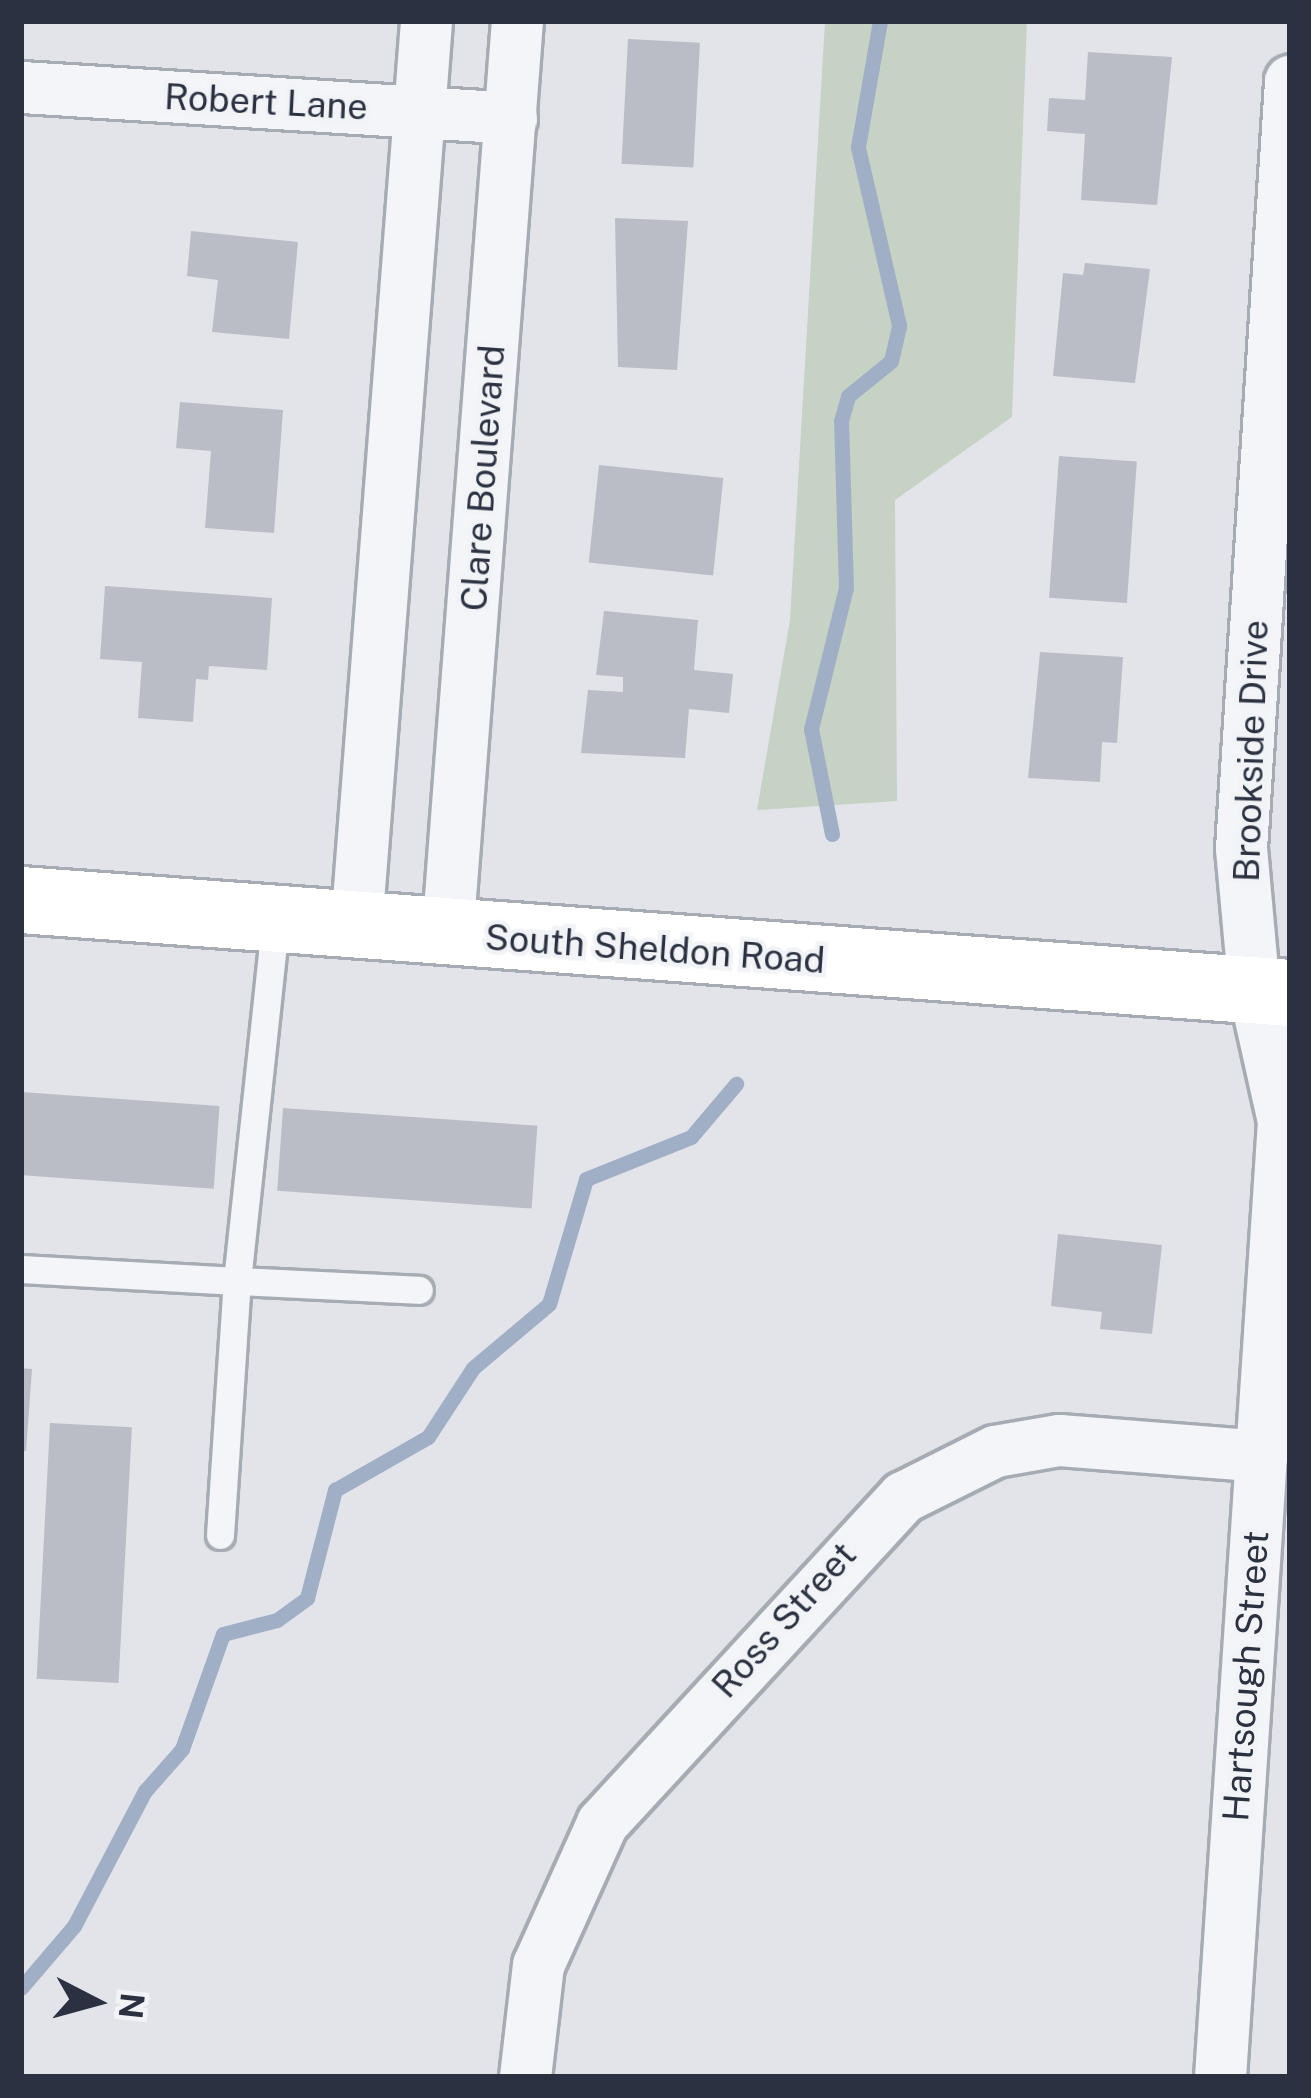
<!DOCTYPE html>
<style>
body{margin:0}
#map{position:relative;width:1311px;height:2098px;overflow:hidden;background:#e2e4e9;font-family:"Public Sans",sans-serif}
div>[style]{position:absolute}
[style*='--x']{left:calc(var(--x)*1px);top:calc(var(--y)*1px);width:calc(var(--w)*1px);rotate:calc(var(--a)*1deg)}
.green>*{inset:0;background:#c6d2c4}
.stream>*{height:15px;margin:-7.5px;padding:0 7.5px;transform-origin:7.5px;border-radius:7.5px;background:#a0afc6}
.building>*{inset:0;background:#babdc5;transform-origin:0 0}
.roads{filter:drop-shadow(3px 0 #a7abb3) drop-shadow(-3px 0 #a7abb3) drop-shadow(0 3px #a7abb3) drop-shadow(0 -3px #a7abb3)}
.lane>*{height:27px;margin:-13.5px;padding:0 13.5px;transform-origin:13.5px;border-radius:13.5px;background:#f4f5f8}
.street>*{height:51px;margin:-25.5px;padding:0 25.5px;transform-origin:25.5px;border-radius:25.5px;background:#f4f5f8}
.secondary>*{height:66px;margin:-33px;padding:0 33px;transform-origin:33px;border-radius:33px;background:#fff}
span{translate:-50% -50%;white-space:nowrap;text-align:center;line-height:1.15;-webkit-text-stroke:9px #f1f3f7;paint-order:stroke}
.street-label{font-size:36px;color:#2b3140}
.frame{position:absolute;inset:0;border:24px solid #2b3140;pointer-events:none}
.north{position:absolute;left:36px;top:1942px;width:120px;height:120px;-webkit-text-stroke:9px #f1f3f7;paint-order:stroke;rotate:96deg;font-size:33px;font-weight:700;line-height:48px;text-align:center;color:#2b3140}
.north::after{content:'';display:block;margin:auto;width:42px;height:54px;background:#2b3140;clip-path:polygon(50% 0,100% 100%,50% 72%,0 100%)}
</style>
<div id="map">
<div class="green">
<i style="clip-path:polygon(825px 21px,1027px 21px,1012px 417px,895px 500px,897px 801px,757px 810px,790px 620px)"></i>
</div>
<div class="stream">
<i style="--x:832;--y:834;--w:107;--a:-101.3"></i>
<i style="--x:811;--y:729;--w:145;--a:-76.1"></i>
<i style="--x:846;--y:588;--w:167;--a:-91.7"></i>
<i style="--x:841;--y:421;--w:26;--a:-74"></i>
<i style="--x:848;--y:396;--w:55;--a:-39.1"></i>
<i style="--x:891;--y:361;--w:37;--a:-77"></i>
<i style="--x:899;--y:325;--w:183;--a:-103"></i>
<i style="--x:858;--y:147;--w:128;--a:-80.1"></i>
<i style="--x:21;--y:1988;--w:82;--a:-49.5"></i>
<i style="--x:74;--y:1926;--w:153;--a:-62.3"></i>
<i style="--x:145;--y:1791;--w:56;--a:-48.6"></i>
<i style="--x:182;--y:1749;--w:122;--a:-70.4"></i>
<i style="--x:223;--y:1634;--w:56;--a:-14.5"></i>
<i style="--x:277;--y:1620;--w:37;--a:-36"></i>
<i style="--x:307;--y:1598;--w:112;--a:-75.5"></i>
<i style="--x:335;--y:1490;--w:107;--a:-29.7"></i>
<i style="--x:428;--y:1437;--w:82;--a:-56.9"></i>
<i style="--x:473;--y:1368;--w:99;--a:-40.1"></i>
<i style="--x:549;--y:1304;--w:130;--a:-73.5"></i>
<i style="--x:586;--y:1179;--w:113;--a:-21.8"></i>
<i style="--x:691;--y:1137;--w:70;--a:-49.7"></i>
</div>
<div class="building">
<i style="left:628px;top:39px;width:72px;height:125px;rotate:3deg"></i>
<i style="clip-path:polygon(1088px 52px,1172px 57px,1157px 205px,1081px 200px,1085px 134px,1047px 131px,1049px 98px,1085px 100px)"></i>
<i style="clip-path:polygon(615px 218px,688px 221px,677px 370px,618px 367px)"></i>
<i style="clip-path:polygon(191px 231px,298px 242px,289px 339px,212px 332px,218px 280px,187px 276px)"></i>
<i style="clip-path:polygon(1085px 263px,1150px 269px,1135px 383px,1053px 376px,1063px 273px,1083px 275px)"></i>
<i style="clip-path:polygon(180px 402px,283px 410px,274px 533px,205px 528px,211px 451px,176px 448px)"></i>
<i style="left:1059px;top:456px;width:78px;height:142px;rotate:4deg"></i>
<i style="left:599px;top:465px;width:125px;height:98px;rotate:6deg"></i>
<i style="clip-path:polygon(105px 586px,272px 598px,267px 670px,209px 666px,208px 680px,196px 679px,193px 722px,138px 718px,142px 662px,100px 659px)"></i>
<i style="clip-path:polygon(604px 611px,698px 620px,694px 670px,733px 674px,729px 713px,689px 709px,685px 758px,581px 753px,588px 690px,623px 692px,623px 677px,596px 675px)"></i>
<i style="clip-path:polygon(1040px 652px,1123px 657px,1117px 743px,1102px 742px,1100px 782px,1028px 778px)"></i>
<i style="left:21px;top:1092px;width:199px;height:83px;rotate:4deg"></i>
<i style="left:283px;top:1108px;width:255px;height:83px;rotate:4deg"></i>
<i style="clip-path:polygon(1058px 1234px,1162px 1245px,1152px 1334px,1100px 1329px,1102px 1312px,1051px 1306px)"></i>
<i style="clip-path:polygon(21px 1368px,32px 1369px,26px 1451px,21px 1451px)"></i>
<i style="left:50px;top:1423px;width:82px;height:256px;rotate:3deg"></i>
</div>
<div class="roads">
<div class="lane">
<i style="--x:21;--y:1269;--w:216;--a:3.2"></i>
<i style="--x:237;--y:1281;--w:364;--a:-83.9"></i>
<i style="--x:220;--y:1535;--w:255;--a:-86.2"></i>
<i style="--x:237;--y:1281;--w:182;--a:2.8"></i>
</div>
<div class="street">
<i style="--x:22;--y:87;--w:490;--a:3.6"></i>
<i style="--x:356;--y:927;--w:909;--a:-85.58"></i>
<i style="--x:447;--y:936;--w:918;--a:-85.63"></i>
<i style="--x:525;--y:2077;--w:113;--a:-83.4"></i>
<i style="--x:538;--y:1965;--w:156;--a:-65.7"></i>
<i style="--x:602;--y:1823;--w:444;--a:-47.3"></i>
<i style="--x:903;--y:1497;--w:103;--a:-26.6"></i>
<i style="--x:995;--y:1451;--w:65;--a:-9.8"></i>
<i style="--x:1059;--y:1440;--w:203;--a:4.5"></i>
<i style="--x:1220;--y:2077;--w:958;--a:-86.23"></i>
<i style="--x:1283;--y:1121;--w:133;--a:-102.6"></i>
<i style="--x:1254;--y:991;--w:144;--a:-95.2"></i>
<i style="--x:1241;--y:848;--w:769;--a:-86.34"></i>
</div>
<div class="secondary">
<i style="--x:21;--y:900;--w:1272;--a:4.19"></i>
</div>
</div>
<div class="street-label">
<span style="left:266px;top:102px;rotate:3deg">Robert Lane</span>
<span style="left:483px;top:478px;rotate:-86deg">Clare Boulevard</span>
<span style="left:1251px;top:751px;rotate:-88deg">Brookside Drive</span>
<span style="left:655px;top:949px;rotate:4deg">South Sheldon Road</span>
<span style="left:784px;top:1620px;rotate:-48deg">Ross Street</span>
<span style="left:1246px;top:1676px;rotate:-86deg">Hartsough Street</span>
</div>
<div class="frame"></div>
<div class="north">N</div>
</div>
